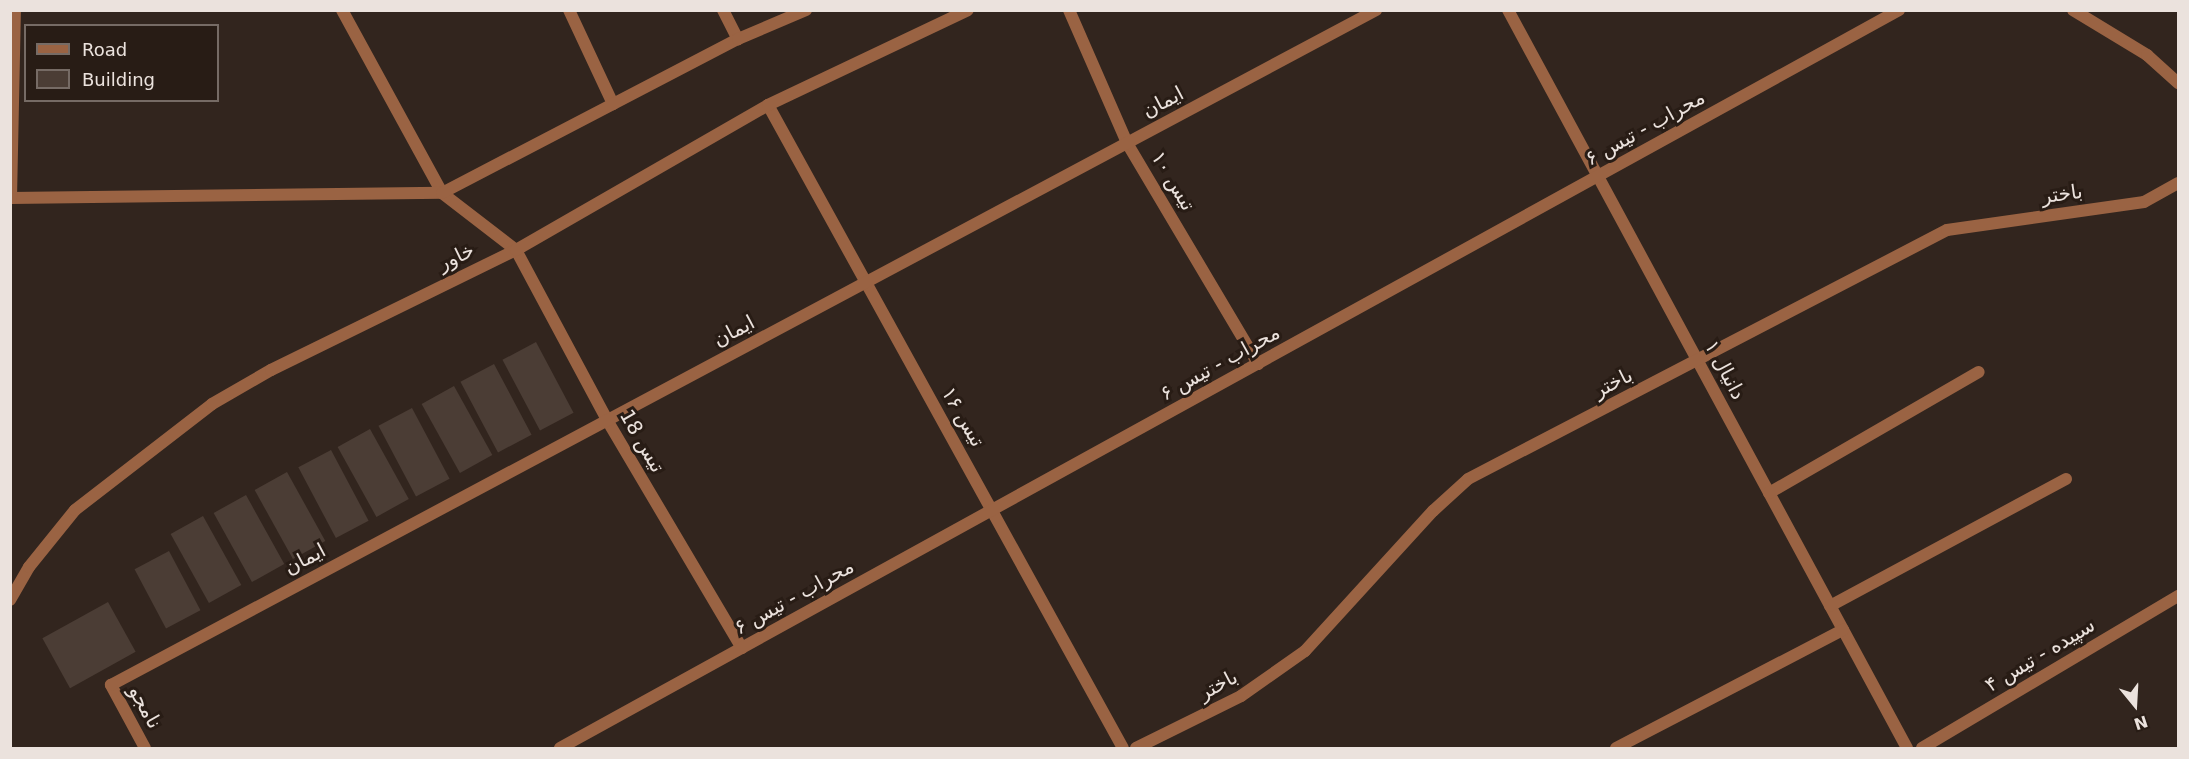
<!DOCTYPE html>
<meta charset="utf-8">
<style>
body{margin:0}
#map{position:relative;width:2189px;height:759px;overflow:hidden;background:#32251e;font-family:"DejaVu Sans",Vazirmatn,sans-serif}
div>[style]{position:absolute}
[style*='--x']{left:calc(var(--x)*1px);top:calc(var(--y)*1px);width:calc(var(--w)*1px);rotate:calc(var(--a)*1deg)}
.building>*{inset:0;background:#4b3d35;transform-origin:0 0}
.minor>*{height:12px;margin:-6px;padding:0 6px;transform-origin:6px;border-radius:6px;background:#9a6343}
.tertiary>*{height:12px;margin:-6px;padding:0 6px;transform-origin:6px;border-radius:6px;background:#9a6343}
span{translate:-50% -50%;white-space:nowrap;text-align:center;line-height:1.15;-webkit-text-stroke:6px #281c15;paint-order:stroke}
.street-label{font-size:20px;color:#ebe2dd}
.frame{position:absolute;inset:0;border:12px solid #ebe2dd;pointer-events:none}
.legend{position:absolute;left:24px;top:24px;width:195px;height:78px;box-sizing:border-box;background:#281c15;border:2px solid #766b65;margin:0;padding:8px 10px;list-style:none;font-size:18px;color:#ebe2dd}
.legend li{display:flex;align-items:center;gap:12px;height:30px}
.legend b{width:30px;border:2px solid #766b65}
.north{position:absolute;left:2105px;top:675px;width:60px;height:60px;-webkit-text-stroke:4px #281c15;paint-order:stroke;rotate:162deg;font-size:16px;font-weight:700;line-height:24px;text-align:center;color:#ebe2dd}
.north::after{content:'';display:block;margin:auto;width:21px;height:27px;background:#ebe2dd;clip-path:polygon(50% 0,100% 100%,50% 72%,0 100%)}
</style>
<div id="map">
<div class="building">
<i style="left:536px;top:342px;width:80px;height:38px;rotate:62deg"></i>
<i style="left:494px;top:364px;width:80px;height:38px;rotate:62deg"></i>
<i style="left:454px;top:386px;width:79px;height:37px;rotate:61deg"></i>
<i style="left:412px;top:408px;width:80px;height:38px;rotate:62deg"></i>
<i style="left:370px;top:429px;width:80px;height:37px;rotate:61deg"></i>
<i style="left:331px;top:450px;width:80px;height:37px;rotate:62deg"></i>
<i style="left:287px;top:472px;width:79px;height:37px;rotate:61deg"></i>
<i style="left:246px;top:495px;width:79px;height:37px;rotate:61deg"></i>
<i style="left:203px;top:516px;width:79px;height:37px;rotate:61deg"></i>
<i style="left:169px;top:551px;width:67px;height:39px;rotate:62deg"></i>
<i style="left:108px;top:602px;width:57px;height:75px;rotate:61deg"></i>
</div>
<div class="minor">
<i style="--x:342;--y:10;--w:209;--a:61.3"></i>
<i style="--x:442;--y:193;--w:93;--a:37.6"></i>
<i style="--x:516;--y:250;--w:193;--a:61.8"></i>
<i style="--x:607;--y:420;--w:265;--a:59.4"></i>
<i style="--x:569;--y:10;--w:104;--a:64.9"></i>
<i style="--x:723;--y:10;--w:33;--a:63"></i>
<i style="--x:1069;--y:10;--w:145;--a:66.4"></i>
<i style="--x:1127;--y:143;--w:257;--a:59.3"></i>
<i style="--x:1508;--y:10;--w:839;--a:61.6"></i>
<i style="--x:768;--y:105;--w:734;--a:61.1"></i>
<i style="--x:10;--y:198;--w:432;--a:-0.7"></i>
<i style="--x:442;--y:193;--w:334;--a:-27.5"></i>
<i style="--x:738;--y:39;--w:74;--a:-23.1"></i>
<i style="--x:11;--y:198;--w:188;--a:-88.8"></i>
<i style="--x:1769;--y:493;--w:242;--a:-30"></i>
<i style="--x:1830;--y:606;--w:268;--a:-28.3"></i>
<i style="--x:145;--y:748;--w:72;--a:-118.4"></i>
<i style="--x:111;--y:685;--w:1434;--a:-28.08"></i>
<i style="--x:560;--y:748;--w:1529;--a:-28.86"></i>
<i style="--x:1136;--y:748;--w:117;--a:-26.3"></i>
<i style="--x:1241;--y:696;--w:78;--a:-35.1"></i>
<i style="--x:1305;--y:651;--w:190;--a:-47.6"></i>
<i style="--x:1433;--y:511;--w:47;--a:-42.4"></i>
<i style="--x:1468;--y:479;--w:540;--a:-27.47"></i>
<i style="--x:1947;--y:230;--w:199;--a:-8.1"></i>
<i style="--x:2144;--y:202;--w:39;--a:-29"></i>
<i style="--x:1616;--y:748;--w:256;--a:-27.5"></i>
<i style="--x:1922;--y:748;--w:298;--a:-30.7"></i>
</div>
<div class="tertiary">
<i style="--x:2073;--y:10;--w:87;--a:31.3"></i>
<i style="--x:2147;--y:55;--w:42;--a:42.1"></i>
<i style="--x:10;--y:600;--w:38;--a:-60"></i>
<i style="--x:29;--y:567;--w:73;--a:-51.1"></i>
<i style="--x:75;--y:510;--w:173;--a:-37.7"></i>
<i style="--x:212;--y:404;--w:68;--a:-30"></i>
<i style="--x:271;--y:370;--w:273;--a:-26.1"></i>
<i style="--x:516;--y:250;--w:291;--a:-29.9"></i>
<i style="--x:768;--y:105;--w:221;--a:-25.4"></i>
</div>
<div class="street-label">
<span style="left:1163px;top:102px;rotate:-28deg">ایمان</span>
<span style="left:1645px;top:128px;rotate:-29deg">محراب - تیس ۶</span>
<span style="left:1173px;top:181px;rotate:59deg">تیس ۱۰</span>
<span style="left:2062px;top:194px;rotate:-8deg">باختر</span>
<span style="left:456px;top:257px;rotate:-26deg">خاور</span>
<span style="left:734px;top:331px;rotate:-28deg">ایمان</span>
<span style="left:1220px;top:363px;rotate:-29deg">محراب - تیس ۶</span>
<span style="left:1725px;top:370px;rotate:62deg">دانیال ۱</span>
<span style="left:1613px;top:383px;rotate:-27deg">باختر</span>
<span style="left:963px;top:417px;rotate:60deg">تیس ۱۶</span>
<span style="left:642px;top:441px;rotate:60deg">تیس 18</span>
<span style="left:305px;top:559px;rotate:-28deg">ایمان</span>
<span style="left:794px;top:597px;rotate:-29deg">محراب - تیس ۶</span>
<span style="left:2040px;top:655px;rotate:-31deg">سپیده - تیس ۴</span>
<span style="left:1218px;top:685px;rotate:-28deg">باختر</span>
<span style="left:145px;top:707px;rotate:61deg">نامجو</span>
</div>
<div class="frame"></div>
<ul class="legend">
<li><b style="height:8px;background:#9a6343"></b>Road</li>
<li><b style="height:16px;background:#4b3d35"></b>Building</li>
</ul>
<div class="north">N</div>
</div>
